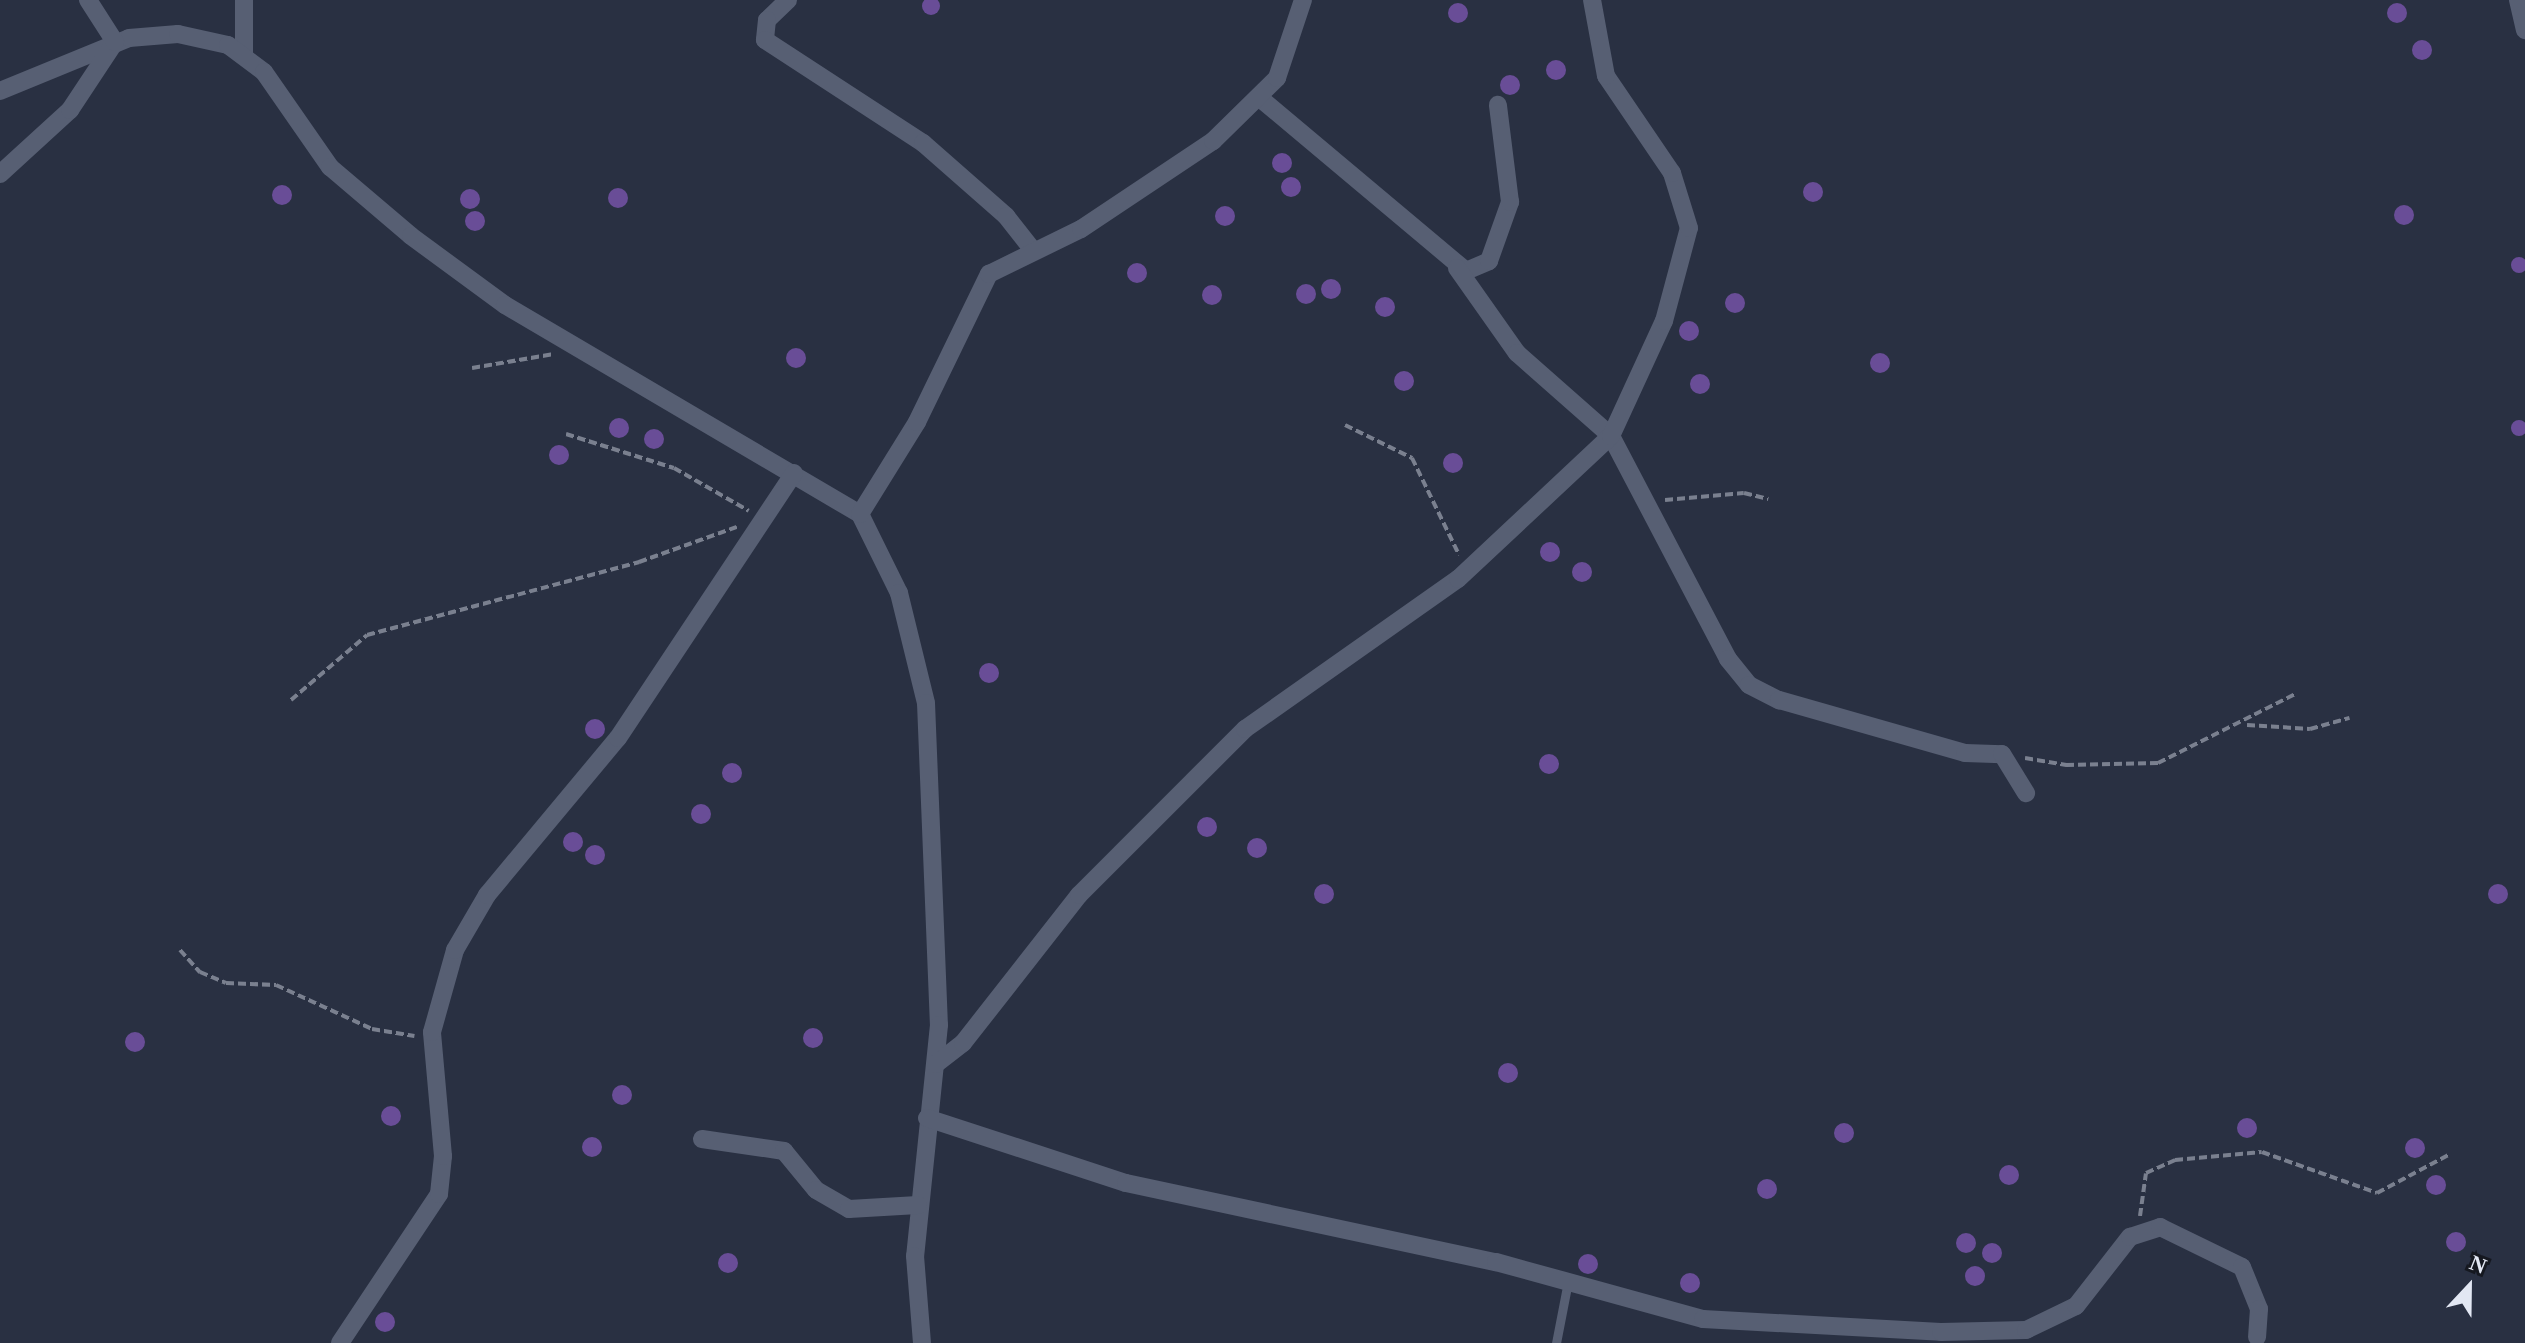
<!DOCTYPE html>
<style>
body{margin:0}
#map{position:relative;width:2525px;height:1343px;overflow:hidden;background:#293042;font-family:Georgia,serif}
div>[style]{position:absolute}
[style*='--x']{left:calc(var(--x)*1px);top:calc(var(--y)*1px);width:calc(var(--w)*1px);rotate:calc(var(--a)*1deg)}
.building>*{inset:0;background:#694d97}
.round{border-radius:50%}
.path>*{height:4px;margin-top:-2px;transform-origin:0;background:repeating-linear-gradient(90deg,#7a808f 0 8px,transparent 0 12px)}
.lane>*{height:9px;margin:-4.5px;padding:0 4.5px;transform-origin:4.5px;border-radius:4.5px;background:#575f73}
.street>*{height:18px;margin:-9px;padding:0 9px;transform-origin:9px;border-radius:9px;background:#575f73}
span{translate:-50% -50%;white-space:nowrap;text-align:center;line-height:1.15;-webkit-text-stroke:8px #151820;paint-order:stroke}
.north{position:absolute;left:2429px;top:1247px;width:80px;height:80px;-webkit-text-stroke:6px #151820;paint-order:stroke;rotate:22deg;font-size:22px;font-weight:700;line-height:32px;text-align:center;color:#e2e7f3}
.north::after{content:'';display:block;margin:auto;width:28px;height:36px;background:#e2e7f3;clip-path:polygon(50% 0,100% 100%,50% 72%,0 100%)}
</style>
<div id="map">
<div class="building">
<i class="round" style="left:922px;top:-3px;width:18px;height:18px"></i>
<i class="round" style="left:1448px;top:3px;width:20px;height:20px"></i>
<i class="round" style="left:2387px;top:3px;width:20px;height:20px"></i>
<i class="round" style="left:2412px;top:40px;width:20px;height:20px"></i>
<i class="round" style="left:1546px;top:60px;width:20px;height:20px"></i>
<i class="round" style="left:1500px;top:75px;width:20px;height:20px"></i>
<i class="round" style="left:1272px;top:153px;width:20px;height:20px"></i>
<i class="round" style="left:1281px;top:177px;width:20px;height:20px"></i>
<i class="round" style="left:1803px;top:182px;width:20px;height:20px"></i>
<i class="round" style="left:272px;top:185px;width:20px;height:20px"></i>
<i class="round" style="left:608px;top:188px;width:20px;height:20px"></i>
<i class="round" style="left:460px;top:189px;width:20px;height:20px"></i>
<i class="round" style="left:2394px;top:205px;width:20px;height:20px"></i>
<i class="round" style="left:1215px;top:206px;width:20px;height:20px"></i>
<i class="round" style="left:465px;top:211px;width:20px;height:20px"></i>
<i class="round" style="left:2511px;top:257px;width:16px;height:16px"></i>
<i class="round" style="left:1127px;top:263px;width:20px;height:20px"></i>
<i class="round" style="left:1321px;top:279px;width:20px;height:20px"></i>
<i class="round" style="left:1296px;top:284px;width:20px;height:20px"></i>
<i class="round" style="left:1202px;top:285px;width:20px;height:20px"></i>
<i class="round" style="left:1725px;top:293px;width:20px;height:20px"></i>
<i class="round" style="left:1375px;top:297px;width:20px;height:20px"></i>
<i class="round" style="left:1679px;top:321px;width:20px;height:20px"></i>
<i class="round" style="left:786px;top:348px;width:20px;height:20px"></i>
<i class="round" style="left:1870px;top:353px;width:20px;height:20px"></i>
<i class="round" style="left:1394px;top:371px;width:20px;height:20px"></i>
<i class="round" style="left:1690px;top:374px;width:20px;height:20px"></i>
<i class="round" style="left:609px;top:418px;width:20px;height:20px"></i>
<i class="round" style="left:2511px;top:420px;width:16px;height:16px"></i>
<i class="round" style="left:644px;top:429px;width:20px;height:20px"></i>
<i class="round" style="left:549px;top:445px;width:20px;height:20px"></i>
<i class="round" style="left:1443px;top:453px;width:20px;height:20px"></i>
<i class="round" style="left:1540px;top:542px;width:20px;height:20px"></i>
<i class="round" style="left:1572px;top:562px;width:20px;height:20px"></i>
<i class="round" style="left:979px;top:663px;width:20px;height:20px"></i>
<i class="round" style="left:585px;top:719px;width:20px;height:20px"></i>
<i class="round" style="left:1539px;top:754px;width:20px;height:20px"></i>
<i class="round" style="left:722px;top:763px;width:20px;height:20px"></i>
<i class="round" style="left:691px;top:804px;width:20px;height:20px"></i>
<i class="round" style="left:1197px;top:817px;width:20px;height:20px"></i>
<i class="round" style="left:563px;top:832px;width:20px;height:20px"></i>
<i class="round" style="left:1247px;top:838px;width:20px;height:20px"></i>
<i class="round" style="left:585px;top:845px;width:20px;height:20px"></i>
<i class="round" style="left:1314px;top:884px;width:20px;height:20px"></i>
<i class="round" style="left:2488px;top:884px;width:20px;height:20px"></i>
<i class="round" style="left:803px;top:1028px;width:20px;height:20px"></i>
<i class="round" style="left:125px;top:1032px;width:20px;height:20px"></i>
<i class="round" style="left:1498px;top:1063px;width:20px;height:20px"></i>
<i class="round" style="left:612px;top:1085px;width:20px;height:20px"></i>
<i class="round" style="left:381px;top:1106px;width:20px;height:20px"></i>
<i class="round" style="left:2237px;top:1118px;width:20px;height:20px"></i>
<i class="round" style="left:1834px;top:1123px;width:20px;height:20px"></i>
<i class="round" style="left:582px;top:1137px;width:20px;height:20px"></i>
<i class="round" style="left:2405px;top:1138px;width:20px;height:20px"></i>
<i class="round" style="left:1999px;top:1165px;width:20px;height:20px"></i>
<i class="round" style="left:2426px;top:1175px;width:20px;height:20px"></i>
<i class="round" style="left:1757px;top:1179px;width:20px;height:20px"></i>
<i class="round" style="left:2446px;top:1232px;width:20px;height:20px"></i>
<i class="round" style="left:1956px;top:1233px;width:20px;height:20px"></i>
<i class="round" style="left:1982px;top:1243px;width:20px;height:20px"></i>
<i class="round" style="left:718px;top:1253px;width:20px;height:20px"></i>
<i class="round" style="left:1578px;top:1254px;width:20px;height:20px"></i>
<i class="round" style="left:1965px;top:1266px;width:20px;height:20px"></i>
<i class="round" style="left:1680px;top:1273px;width:20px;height:20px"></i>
<i class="round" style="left:375px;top:1312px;width:20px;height:20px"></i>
</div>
<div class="path">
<i style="--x:472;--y:368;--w:83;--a:-9.7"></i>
<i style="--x:1345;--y:425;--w:75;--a:26.2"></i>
<i style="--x:1412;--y:458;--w:108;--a:64.1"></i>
<i style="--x:566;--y:434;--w:113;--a:17.5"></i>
<i style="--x:674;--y:468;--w:86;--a:29.8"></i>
<i style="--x:1665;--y:500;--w:79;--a:-5.1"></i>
<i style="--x:1744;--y:493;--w:25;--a:14"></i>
<i style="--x:291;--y:700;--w:100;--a:-40.5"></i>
<i style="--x:367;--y:635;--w:282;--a:-15"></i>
<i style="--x:639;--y:562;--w:104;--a:-19.7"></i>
<i style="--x:2247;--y:725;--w:63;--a:3.6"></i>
<i style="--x:2310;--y:729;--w:41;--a:-15.8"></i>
<i style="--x:2025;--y:758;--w:42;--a:9.7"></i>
<i style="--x:2066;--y:765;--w:92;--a:-1.2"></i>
<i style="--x:2158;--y:763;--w:153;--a:-26.7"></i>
<i style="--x:180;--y:950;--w:30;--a:48"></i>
<i style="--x:200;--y:972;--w:28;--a:23"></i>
<i style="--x:226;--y:983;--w:50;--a:2.3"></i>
<i style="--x:276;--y:985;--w:106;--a:24.6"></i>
<i style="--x:372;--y:1029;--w:43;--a:9.5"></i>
<i style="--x:2140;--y:1216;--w:43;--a:-82.1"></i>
<i style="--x:2146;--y:1173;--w:32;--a:-24"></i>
<i style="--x:2175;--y:1160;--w:87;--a:-5.3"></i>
<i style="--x:2262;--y:1152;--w:122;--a:19.6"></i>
<i style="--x:2377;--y:1193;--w:83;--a:-28.1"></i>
</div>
<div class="lane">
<i style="--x:1556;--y:1343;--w:63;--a:-79"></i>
</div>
<div class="street">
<i style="--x:788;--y:0;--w:29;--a:136"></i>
<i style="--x:767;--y:20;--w:20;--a:96"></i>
<i style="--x:765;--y:40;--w:189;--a:33.1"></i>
<i style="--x:923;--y:143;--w:111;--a:41.3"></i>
<i style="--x:1006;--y:216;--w:42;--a:51.8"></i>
<i style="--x:2518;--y:0;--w:31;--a:77"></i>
<i style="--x:244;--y:53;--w:53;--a:-90"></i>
<i style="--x:0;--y:91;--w:139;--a:-22.3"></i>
<i style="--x:129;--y:38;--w:49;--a:-4.7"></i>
<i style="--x:178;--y:34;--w:51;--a:12.4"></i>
<i style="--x:228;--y:45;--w:45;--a:36.9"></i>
<i style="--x:264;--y:72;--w:116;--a:55.2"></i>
<i style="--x:330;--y:167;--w:106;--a:40.4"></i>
<i style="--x:411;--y:236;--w:117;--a:36.3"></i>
<i style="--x:505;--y:305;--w:412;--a:30.5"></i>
<i style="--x:860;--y:514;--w:88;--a:63.7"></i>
<i style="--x:899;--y:593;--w:113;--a:76.2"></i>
<i style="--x:926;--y:703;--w:322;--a:87.7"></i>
<i style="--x:939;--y:1025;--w:232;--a:95.9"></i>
<i style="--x:915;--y:1256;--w:87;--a:85.4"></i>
<i style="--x:1261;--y:99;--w:268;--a:40"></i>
<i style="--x:1466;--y:271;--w:25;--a:-23"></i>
<i style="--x:1489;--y:261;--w:63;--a:-70.4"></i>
<i style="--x:1510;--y:202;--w:98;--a:-97.1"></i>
<i style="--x:0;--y:174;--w:95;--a:-42.4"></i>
<i style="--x:70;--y:110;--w:82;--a:-56.5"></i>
<i style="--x:115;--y:42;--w:50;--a:-122.7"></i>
<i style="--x:1457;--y:268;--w:104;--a:54.8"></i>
<i style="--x:1517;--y:353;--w:125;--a:41.4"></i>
<i style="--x:1611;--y:436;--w:252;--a:62.3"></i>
<i style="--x:1728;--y:659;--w:33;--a:51"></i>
<i style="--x:1749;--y:685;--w:34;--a:27"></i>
<i style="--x:1779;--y:700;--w:193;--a:15.9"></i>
<i style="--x:1965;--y:753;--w:37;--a:2"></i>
<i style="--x:2002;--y:754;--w:46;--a:58.4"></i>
<i style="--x:860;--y:514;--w:108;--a:-58.2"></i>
<i style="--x:917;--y:422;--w:165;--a:-64.1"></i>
<i style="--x:989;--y:274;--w:102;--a:-26.1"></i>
<i style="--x:1081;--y:229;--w:159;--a:-33.7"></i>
<i style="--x:1213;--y:141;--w:90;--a:-44.5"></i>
<i style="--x:1277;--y:78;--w:82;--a:-71.6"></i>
<i style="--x:936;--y:1064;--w:34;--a:-38"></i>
<i style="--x:963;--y:1043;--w:188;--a:-51.9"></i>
<i style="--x:1079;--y:895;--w:235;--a:-45"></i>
<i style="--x:1245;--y:729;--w:261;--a:-35.2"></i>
<i style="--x:1458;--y:579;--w:209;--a:-43.1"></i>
<i style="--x:1611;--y:436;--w:127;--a:-65.3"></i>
<i style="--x:1664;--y:321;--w:96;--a:-75"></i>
<i style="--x:1689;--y:228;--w:58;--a:-107.2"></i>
<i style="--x:1672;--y:173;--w:117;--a:-124.2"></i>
<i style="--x:1606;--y:76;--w:77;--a:-100.4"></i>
<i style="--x:927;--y:1118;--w:209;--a:18.1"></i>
<i style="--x:1126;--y:1183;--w:378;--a:12.1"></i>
<i style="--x:1496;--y:1262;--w:215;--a:15.4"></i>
<i style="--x:1703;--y:1319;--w:238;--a:3.1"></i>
<i style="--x:1941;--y:1332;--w:85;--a:-1.3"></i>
<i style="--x:2026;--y:1330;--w:55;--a:-25.6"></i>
<i style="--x:2076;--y:1306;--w:88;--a:-52"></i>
<i style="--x:2130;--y:1237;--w:32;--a:-18"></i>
<i style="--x:2160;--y:1227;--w:91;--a:26"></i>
<i style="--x:2242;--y:1267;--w:45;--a:68"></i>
<i style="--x:2259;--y:1309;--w:28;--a:94"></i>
<i style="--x:702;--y:1139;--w:83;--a:8.3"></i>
<i style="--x:784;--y:1151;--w:50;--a:50.6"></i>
<i style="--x:816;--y:1190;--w:38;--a:30"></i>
<i style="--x:849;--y:1209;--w:69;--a:-3.3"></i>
<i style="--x:340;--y:1343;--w:179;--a:-56.4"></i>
<i style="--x:439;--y:1194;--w:38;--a:-84"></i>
<i style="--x:443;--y:1156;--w:124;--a:-95.1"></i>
<i style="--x:432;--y:1032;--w:85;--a:-74.3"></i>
<i style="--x:455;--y:950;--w:64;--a:-59.8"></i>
<i style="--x:487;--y:895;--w:204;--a:-50.2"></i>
<i style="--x:618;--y:738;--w:318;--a:-56.4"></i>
</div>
<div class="north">N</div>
</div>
